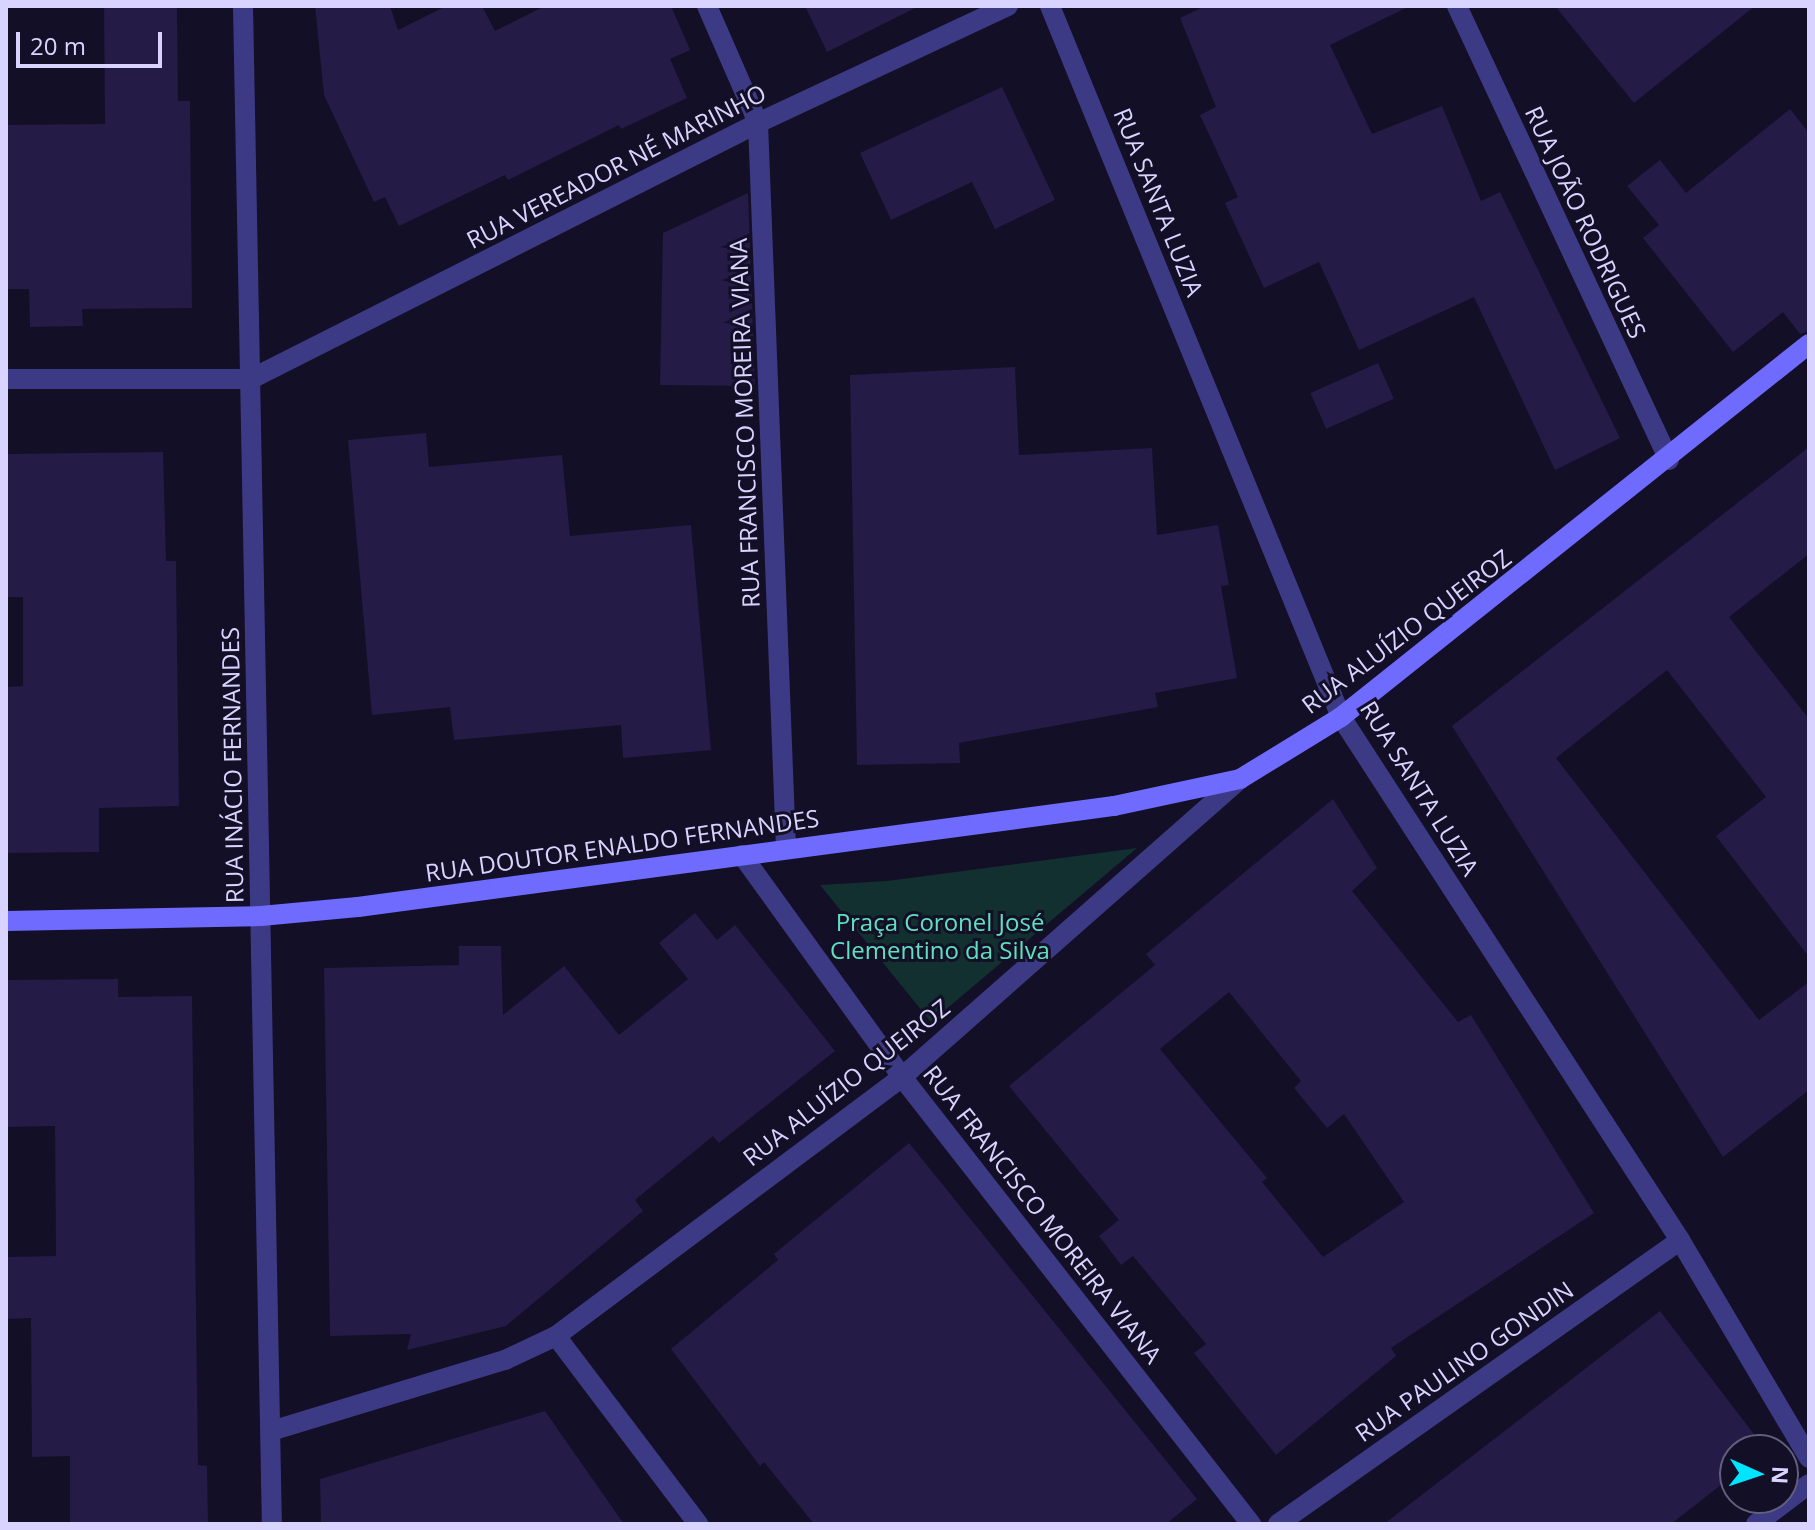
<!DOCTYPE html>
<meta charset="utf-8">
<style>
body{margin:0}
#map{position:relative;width:1815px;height:1530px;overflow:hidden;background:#130f26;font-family:"Open Sans",sans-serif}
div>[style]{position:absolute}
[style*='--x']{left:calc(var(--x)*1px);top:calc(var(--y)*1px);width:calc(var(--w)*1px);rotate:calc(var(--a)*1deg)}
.green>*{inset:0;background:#12302f}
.building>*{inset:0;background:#241b47;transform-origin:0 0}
.minor>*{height:20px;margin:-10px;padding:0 10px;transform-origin:10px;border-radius:10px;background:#3d3a85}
.secondary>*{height:20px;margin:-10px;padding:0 10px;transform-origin:10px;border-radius:10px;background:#6f6bff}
span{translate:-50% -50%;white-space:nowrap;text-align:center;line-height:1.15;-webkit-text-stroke:6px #130f26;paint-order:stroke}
.street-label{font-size:24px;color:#d9d4ff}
.park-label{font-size:24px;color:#5fe0c0}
.frame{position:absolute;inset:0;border:8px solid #d9d4ff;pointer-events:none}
.north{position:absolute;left:1719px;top:1434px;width:80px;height:80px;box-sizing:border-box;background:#130f26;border:2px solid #625e7d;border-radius:50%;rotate:93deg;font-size:22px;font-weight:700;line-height:32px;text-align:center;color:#d9d4ff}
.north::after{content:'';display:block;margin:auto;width:28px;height:36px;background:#00e5ff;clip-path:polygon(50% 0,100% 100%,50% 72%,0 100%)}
.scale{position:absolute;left:16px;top:32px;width:146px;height:36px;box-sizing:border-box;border:4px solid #d9d4ff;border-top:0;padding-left:10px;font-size:24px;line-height:28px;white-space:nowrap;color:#d9d4ff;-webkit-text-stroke:6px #130f26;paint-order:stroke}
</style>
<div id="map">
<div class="green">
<i style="clip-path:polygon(1137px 848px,931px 1022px,820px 885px,887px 881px)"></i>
</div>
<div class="building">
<i style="clip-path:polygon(104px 6px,177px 6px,178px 101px,190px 101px,192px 308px,82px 309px,83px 326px,30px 327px,29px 289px,6px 289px,6px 125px,105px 124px)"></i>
<i style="clip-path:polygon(315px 6px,390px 6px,398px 30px,446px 6px,482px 6px,495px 31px,545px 6px,671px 6px,690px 50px,670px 59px,687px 98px,621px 129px,619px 125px,508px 180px,505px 175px,399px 226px,385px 197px,374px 202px,324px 95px)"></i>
<i style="clip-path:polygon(805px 6px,919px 6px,827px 52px)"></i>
<i style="clip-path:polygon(1205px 6px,1410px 6px,1330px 45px,1372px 134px,1442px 106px,1481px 201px,1500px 192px,1620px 438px,1555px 470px,1474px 297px,1359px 350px,1319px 262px,1264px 288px,1225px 203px,1238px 197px,1200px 115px,1216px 107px,1180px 18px)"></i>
<i style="clip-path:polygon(1555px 6px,1755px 6px,1634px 103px)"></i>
<i style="clip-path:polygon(1002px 87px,1055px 200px,995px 229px,972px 182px,891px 220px,860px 153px)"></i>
<i style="clip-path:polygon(1790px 109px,1809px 133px,1809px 331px,1800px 334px,1783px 312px,1733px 352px,1643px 238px,1659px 225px,1627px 186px,1660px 160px,1686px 193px)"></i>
<i style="clip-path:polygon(748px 193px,755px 386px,660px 385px,663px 233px)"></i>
<i style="left:1378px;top:363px;width:39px;height:74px;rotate:66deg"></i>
<i style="clip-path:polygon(1015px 367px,1019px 455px,1152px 448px,1157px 535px,1218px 525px,1229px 585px,1221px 586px,1237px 678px,1155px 693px,1158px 707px,959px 743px,960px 763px,857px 765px,850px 375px)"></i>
<i style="clip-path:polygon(426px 433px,429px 467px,562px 455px,570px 536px,691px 525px,711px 750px,623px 758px,621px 725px,454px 740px,450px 707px,372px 715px,348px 440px)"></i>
<i style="clip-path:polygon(1809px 447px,1809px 554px,1729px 617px,1809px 719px,1809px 957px,1716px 836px,1766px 797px,1667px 670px,1556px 758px,1759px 1020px,1809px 982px,1809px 1090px,1723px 1157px,1452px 726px)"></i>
<i style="clip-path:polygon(163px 452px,166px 561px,176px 561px,179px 806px,99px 808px,99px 852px,6px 853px,6px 687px,23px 686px,23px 597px,6px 597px,6px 454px)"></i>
<i style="clip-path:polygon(evenodd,1333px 799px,1377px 868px,1352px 891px,1458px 1022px,1471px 1015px,1594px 1213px,1391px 1348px,1396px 1356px,1276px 1455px,1194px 1353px,1206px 1344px,1133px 1256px,1121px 1265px,1099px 1236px,1119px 1220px,1009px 1086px,1155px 965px,1146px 954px,1333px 799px,1229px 992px,1301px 1081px,1294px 1088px,1327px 1128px,1344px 1114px,1404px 1202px,1323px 1257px,1262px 1182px,1267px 1178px,1160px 1049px,1229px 992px)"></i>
<i style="clip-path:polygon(695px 913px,717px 940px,735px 925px,835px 1051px,719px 1143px,713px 1136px,635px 1200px,643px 1211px,506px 1326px,407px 1350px,411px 1334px,330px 1336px,324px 968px,459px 965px,459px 946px,501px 946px,503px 1015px,564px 966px,619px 1035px,688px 979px,659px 943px)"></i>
<i style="clip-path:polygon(118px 979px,118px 997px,192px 996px,198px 1465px,207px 1466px,208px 1524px,70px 1524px,70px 1456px,32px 1457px,31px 1318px,6px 1319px,6px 1257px,56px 1256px,55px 1126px,6px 1127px,6px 980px)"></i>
<i style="clip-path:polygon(909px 1143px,1197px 1499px,1166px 1524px,814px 1524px,764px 1462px,760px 1466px,671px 1349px,778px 1260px,774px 1254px)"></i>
<i style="clip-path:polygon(1660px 1311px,1766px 1450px,1735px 1450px,1735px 1474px,1671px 1524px,1384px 1524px)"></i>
<i style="clip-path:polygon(545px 1411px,624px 1524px,321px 1524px,320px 1479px)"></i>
</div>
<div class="minor">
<i style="--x:243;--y:6;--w:1518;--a:88.91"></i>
<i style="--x:707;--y:6;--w:128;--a:66.4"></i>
<i style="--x:758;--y:123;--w:726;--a:87.79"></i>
<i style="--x:1050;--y:6;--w:768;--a:67.74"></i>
<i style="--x:1341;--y:717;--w:623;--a:57.05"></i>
<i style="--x:1680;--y:1240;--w:253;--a:59.4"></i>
<i style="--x:1457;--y:6;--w:501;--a:64.97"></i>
<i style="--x:6;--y:379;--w:245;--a:0"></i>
<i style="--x:251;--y:379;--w:568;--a:-26.79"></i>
<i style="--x:758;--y:123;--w:276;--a:-25.1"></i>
<i style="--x:742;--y:855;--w:274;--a:54.2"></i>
<i style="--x:902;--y:1077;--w:567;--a:52.02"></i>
<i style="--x:556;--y:1336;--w:236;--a:52.9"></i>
<i style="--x:271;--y:1431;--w:245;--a:-16.9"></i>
<i style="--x:505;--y:1360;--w:56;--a:-25.2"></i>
<i style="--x:556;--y:1336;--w:432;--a:-36.8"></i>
<i style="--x:902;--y:1077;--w:451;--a:-41.4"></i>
<i style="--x:1278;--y:1524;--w:492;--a:-35.2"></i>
<i style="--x:1756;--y:1524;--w:66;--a:-37"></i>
</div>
<div class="secondary">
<i style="--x:6;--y:921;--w:255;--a:-1.1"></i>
<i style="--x:261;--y:916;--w:97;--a:-5.3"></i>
<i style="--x:358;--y:907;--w:763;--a:-7.61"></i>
<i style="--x:1114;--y:806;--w:129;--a:-12.1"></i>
<i style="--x:1240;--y:779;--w:119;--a:-31.5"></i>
<i style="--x:1341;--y:717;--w:598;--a:-38.56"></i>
</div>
<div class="street-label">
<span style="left:616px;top:166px;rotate:-27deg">RUA VEREADOR NÉ MARINHO</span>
<span style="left:1159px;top:202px;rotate:68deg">RUA SANTA LUZIA</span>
<span style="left:1586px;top:222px;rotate:65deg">RUA JOÃO RODRIGUES</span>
<span style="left:744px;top:423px;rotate:-92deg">RUA FRANCISCO MOREIRA VIANA</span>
<span style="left:1406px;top:631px;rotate:-37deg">RUA ALUÍZIO QUEIROZ</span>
<span style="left:232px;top:765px;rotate:-91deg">RUA INÁCIO FERNANDES</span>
<span style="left:1420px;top:788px;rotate:58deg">RUA SANTA LUZIA</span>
<span style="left:622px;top:845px;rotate:-8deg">RUA DOUTOR ENALDO FERNANDES</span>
<span style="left:846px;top:1082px;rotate:-38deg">RUA ALUÍZIO QUEIROZ</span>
<span style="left:1043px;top:1214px;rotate:52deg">RUA FRANCISCO MOREIRA VIANA</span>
<span style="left:1464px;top:1361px;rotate:-35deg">RUA PAULINO GONDIN</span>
</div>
<div class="park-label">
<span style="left:940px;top:936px">Praça Coronel José<br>Clementino da Silva</span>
</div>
<div class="frame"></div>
<div class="north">N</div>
<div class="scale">20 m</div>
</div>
